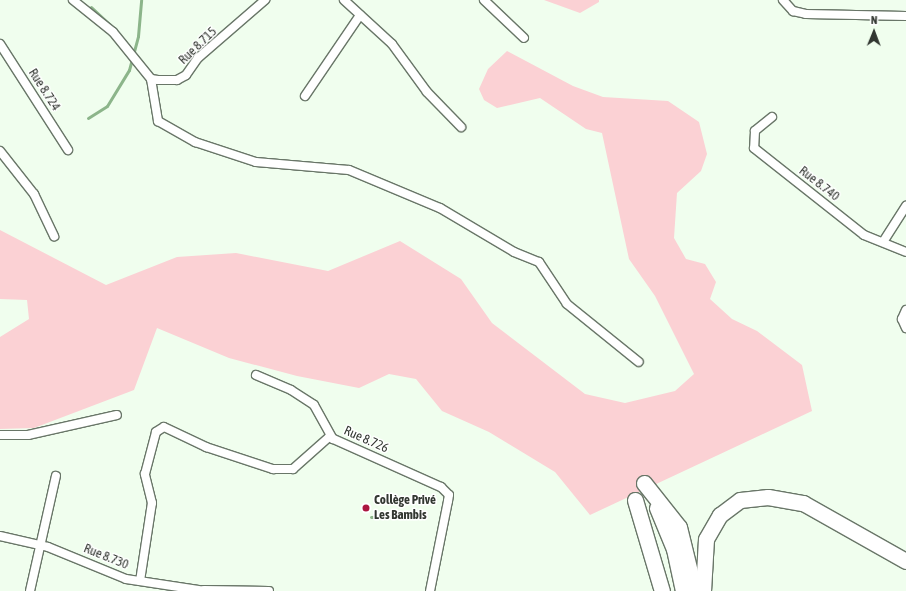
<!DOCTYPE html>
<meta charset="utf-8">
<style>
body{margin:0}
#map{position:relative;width:906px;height:591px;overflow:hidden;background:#f0feee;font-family:"Asap Condensed",sans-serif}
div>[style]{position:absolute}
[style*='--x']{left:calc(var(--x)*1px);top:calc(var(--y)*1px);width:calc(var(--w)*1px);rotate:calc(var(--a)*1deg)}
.green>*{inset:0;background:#fbd1d4}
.stream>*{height:3px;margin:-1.5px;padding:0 1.5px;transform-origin:1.5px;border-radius:1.5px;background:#8cb58a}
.roads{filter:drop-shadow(1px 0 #697668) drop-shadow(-1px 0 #697668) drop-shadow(0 1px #697668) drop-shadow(0 -1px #697668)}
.street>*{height:8px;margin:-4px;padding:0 4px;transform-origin:4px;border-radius:4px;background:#fff}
.highway>*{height:15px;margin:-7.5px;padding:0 7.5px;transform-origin:7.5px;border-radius:7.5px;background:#fff}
.dots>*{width:11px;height:11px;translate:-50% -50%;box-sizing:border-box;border:2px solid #fff;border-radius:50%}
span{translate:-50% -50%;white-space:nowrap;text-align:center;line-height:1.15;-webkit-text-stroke:3px #fff;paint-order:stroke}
.street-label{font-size:13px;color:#323731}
.poi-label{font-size:13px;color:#323731;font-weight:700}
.left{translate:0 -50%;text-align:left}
.north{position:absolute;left:854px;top:12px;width:40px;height:40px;-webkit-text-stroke:3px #fff;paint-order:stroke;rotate:1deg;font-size:11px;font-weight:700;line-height:16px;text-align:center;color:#323731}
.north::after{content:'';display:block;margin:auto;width:14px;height:18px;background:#323731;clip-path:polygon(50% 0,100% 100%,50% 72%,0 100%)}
</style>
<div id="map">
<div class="green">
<i style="clip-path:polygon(544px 0,599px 0,599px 2px,580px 13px)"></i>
<i style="clip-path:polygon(507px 51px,573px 86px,603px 97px,668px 101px,699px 122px,707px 154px,701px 171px,677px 193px,674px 238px,686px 259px,705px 264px,716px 282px,710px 299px,732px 319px,757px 331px,802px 365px,812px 411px,590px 515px,555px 472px,489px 432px,442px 411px,416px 379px,389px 374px,359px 388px,297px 376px,229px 358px,157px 328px,134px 390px,34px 428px,0 429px,0 337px,29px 319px,27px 300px,0 299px,0 230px,106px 285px,177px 257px,236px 253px,328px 271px,400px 241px,461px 279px,492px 323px,585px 394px,625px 403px,675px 391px,694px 374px,655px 296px,629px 259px,602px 133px,586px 129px,540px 98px,497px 108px,484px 100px,479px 89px,488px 69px)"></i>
</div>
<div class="stream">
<i style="--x:91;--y:7;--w:26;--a:43"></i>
<i style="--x:88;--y:118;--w:22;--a:-32"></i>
<i style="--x:107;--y:106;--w:42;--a:-58.6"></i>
<i style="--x:129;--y:70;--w:35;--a:-75"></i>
<i style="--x:138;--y:36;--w:36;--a:-85"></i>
<i style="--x:407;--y:516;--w:16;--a:0"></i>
<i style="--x:371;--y:517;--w:33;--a:-2"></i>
</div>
<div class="roads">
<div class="street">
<i style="--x:73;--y:0;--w:51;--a:38.7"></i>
<i style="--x:113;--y:32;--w:60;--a:51"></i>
<i style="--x:151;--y:79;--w:7;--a:8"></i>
<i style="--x:158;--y:80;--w:19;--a:0"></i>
<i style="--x:177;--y:80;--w:10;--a:-29"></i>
<i style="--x:186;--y:75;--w:21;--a:-55"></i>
<i style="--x:198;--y:58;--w:89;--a:-40.9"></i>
<i style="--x:344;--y:0;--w:65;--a:42.5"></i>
<i style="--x:392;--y:44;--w:59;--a:53.9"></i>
<i style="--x:427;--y:92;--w:49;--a:45.8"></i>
<i style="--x:484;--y:0;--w:55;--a:43.5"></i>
<i style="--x:783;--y:0;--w:15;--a:48"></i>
<i style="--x:793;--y:11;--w:13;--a:13"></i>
<i style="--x:806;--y:14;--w:100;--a:1.1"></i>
<i style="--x:0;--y:44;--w:126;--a:57.3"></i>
<i style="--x:151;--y:79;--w:43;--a:80.5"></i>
<i style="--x:158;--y:121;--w:43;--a:29.6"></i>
<i style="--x:195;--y:142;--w:64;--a:18.2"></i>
<i style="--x:256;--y:162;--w:93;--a:4.9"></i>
<i style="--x:349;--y:170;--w:99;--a:22.7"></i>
<i style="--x:440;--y:208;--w:86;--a:30.7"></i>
<i style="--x:514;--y:252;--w:27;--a:22"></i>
<i style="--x:539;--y:262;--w:50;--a:56.3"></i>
<i style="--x:567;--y:304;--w:92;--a:38.9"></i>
<i style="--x:305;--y:96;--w:98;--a:-55.8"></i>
<i style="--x:772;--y:117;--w:22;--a:141"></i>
<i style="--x:755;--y:131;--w:17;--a:93"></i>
<i style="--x:754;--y:148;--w:140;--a:38.3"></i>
<i style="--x:864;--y:235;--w:45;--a:22"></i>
<i style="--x:0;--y:151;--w:55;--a:51.7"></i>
<i style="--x:34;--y:194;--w:47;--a:64.5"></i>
<i style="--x:883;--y:242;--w:43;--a:-57.4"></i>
<i style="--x:906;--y:310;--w:10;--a:114"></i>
<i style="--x:902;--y:319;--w:10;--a:66"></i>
<i style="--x:256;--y:375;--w:38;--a:23"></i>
<i style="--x:291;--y:390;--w:27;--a:33"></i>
<i style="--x:314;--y:405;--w:39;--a:61"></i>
<i style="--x:0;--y:435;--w:28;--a:0"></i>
<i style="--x:28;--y:435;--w:91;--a:-12.7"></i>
<i style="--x:0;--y:536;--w:49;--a:12.9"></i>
<i style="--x:48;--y:547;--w:84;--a:22.3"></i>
<i style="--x:126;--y:579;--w:80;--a:8.6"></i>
<i style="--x:140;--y:581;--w:79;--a:-81.3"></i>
<i style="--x:152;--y:503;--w:30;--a:-104"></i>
<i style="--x:145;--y:474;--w:43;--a:-75.3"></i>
<i style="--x:156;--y:432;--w:9;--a:-32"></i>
<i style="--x:164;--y:427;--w:47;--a:25.5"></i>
<i style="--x:206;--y:447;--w:71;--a:18.2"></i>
<i style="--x:273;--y:469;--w:20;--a:0"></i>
<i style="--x:293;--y:469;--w:48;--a:-41.6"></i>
<i style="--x:329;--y:437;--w:123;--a:24.1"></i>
<i style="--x:441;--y:487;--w:11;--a:45"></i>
<i style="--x:449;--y:495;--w:6;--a:99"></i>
<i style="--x:448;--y:501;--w:92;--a:101.3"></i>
<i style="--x:204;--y:590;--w:65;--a:0.9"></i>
<i style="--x:30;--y:591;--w:118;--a:-77.3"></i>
</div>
<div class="highway">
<i style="--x:644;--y:483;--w:56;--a:51.5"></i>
<i style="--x:679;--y:527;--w:63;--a:76.2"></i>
<i style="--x:635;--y:500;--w:95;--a:73.5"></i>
<i style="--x:657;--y:508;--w:44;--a:67.5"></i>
<i style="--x:674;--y:549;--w:43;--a:77.9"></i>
<i style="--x:703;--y:591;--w:52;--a:-86.7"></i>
<i style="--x:706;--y:539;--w:28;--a:-60"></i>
<i style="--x:720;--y:515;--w:25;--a:-37"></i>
<i style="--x:740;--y:500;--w:28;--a:-6"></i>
<i style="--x:768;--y:497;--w:36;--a:10"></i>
<i style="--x:803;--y:503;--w:118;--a:29.4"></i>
</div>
</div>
<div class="dots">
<i style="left:366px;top:508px;background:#ab1640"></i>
</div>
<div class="street-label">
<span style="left:198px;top:46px;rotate:-44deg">Rue 8.715</span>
<span style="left:44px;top:90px;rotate:57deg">Rue 8.724</span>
<span style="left:819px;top:184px;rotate:38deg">Rue 8.740</span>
<span style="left:366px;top:440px;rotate:24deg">Rue 8.726</span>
<span style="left:106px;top:557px;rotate:22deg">Rue 8.730</span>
</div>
<div class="poi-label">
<span class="left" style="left:374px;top:508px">Collège Privé<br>Les Bambis</span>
</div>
<div class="north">N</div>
</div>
